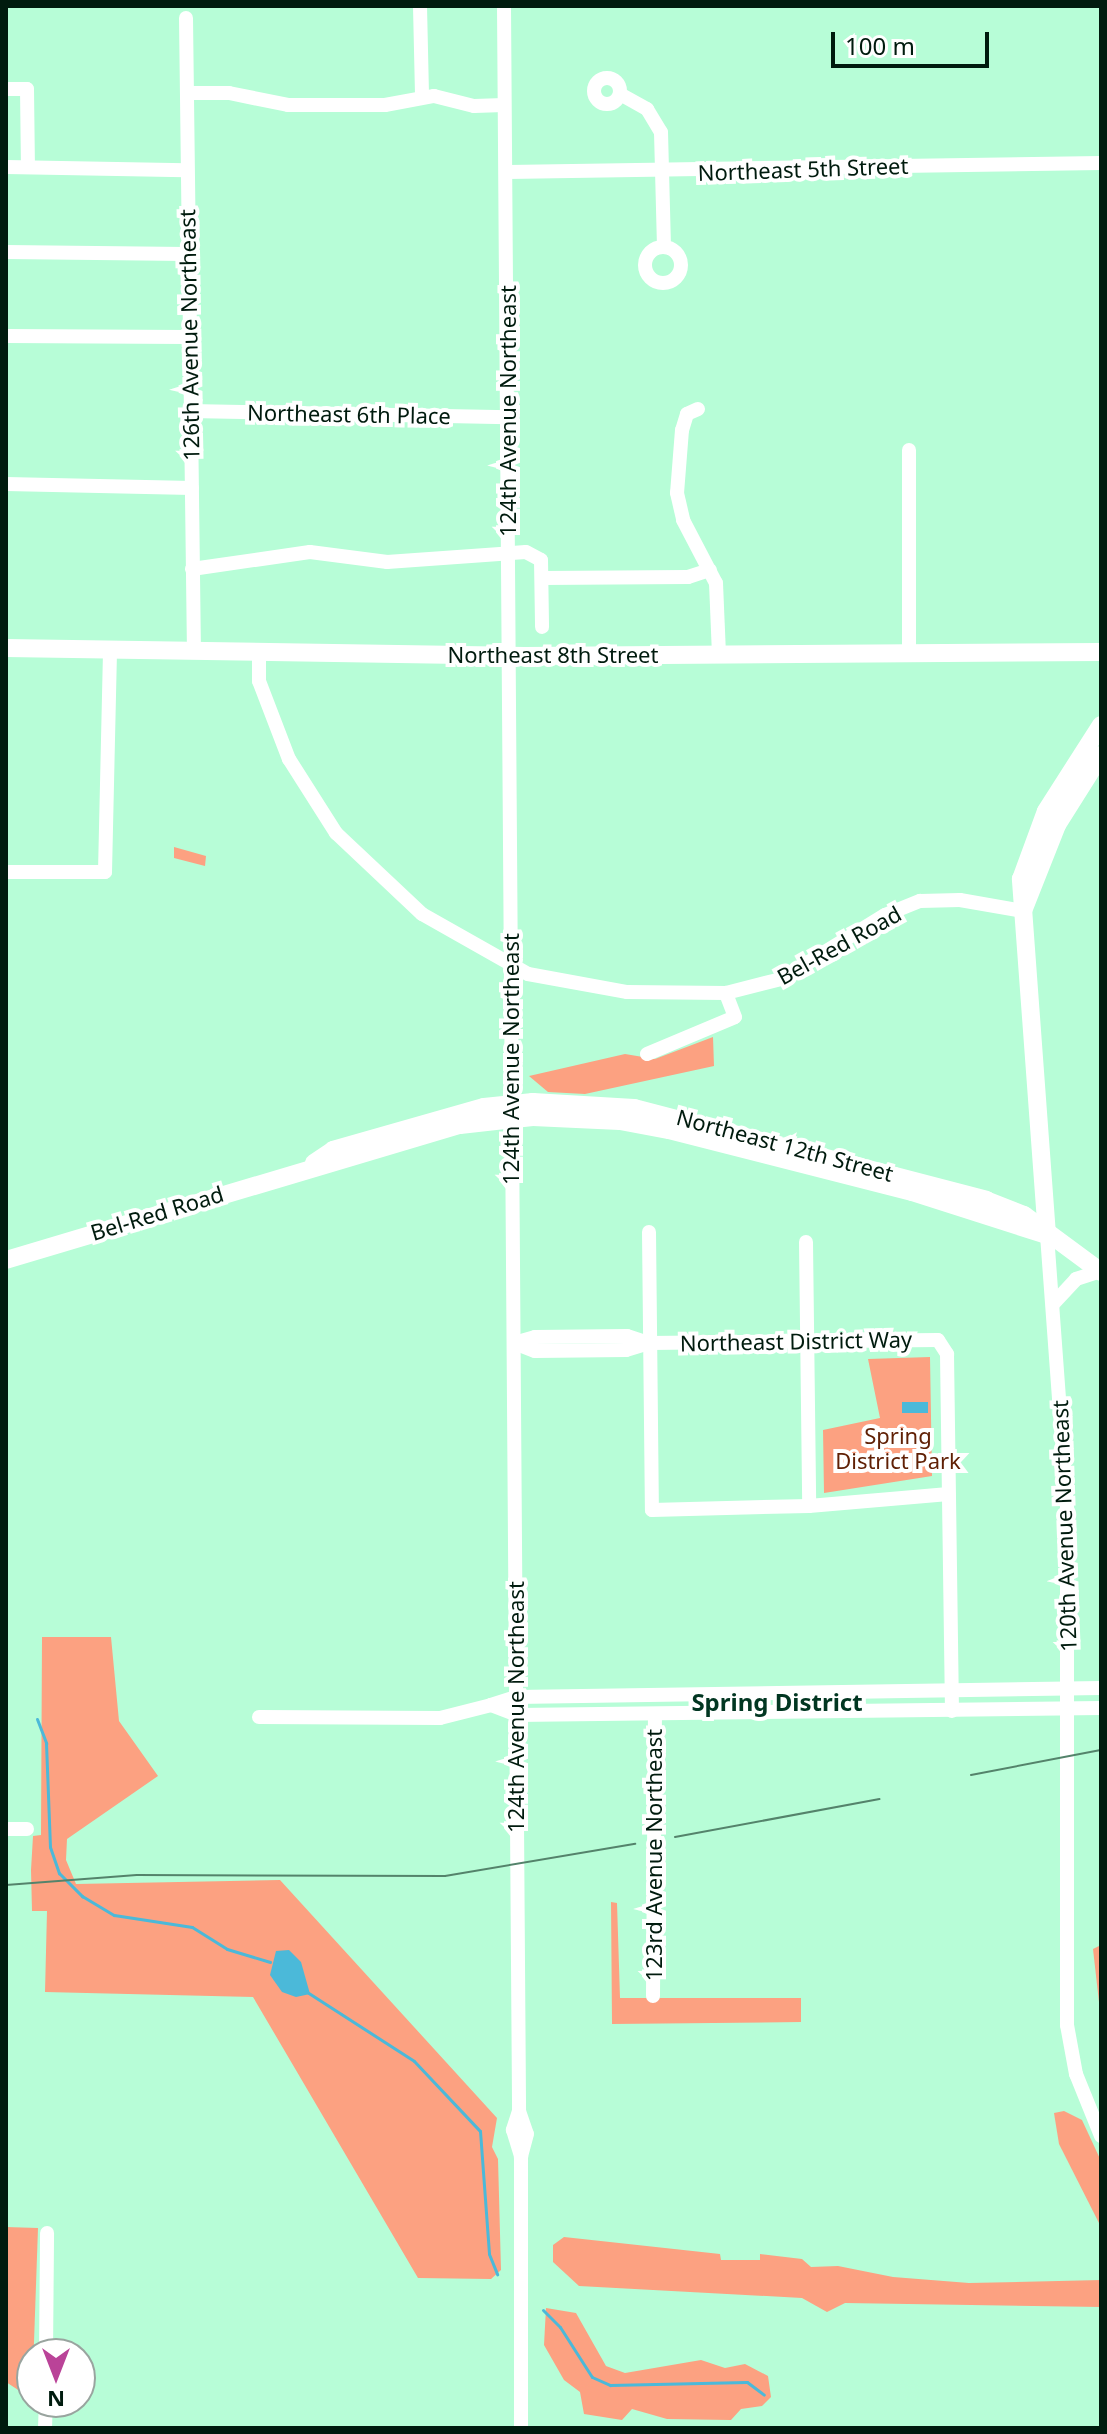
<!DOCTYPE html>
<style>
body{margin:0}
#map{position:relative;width:1107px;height:2434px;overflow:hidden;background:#b7fdd7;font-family:"Noto Sans",sans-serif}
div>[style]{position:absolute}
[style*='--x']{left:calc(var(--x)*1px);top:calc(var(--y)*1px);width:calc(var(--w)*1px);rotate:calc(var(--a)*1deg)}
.green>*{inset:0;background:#fca181}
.water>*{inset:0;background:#4bb9d9;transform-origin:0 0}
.stream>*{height:3px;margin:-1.5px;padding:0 1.5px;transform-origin:1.5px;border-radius:1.5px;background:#4bb9d9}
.minor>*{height:14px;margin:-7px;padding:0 7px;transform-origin:7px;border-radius:7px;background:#fff}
.minor>.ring{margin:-7px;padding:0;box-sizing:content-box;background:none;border:14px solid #fff;border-radius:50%}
.major>*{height:18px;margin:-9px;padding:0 9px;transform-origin:9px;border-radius:9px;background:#fff}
.tram>*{height:2px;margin:-1px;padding:0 1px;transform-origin:1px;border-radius:1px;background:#54836b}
span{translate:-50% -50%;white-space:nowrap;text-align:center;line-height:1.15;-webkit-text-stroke:8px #fff;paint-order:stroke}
.street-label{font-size:22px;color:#001b0e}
.park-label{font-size:22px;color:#602005}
.neighbourhood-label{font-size:24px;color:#013621;font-weight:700}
.frame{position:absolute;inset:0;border:8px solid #001b0e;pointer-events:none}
.north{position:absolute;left:16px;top:2338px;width:80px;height:80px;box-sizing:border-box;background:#fff;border:2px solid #99a49f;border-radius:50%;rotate:180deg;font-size:22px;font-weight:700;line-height:32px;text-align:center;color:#001b0e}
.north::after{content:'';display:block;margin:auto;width:28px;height:36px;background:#ba4398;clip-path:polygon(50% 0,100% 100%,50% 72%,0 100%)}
.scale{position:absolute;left:831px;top:32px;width:158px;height:36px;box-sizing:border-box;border:4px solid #001b0e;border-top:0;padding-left:10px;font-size:24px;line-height:28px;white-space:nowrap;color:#001b0e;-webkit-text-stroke:6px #fff;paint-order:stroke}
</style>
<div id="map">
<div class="green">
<i style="clip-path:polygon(174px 847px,206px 856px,205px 866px,174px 858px)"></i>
<i style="clip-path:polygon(713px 1037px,714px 1066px,585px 1094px,548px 1092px,529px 1076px,625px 1054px,655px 1059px)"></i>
<i style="clip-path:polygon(930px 1357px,932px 1476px,824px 1493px,823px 1430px,880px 1418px,868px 1359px)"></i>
<i style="clip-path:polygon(42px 1637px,111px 1637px,119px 1721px,158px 1776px,67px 1839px,66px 1860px,76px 1884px,280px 1880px,497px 2118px,492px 2147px,498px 2159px,501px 2270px,491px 2279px,418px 2278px,253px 1997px,45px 1992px,47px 1911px,32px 1911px,31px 1870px,33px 1836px,41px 1835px)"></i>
<i style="clip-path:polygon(611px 1902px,617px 1903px,620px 1998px,801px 1998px,801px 2022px,612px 2024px)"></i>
<i style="clip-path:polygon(1101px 1945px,1101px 2020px,1093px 1949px)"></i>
<i style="clip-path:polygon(1064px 2111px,1082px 2120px,1101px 2161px,1101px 2227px,1059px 2144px,1054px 2113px)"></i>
<i style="clip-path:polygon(6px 2227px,38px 2228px,32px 2399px,6px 2382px)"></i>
<i style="clip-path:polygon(564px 2237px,720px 2254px,721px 2260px,760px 2260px,760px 2254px,802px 2259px,811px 2267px,838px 2266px,893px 2277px,969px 2283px,1101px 2280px,1101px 2307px,845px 2303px,827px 2312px,802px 2298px,579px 2286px,553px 2262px,553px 2245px)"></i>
<i style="clip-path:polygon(546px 2308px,576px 2313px,606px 2366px,625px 2373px,701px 2360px,725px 2368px,745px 2364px,768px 2376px,771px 2397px,762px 2406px,741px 2409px,731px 2420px,667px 2419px,632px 2409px,622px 2420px,584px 2414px,580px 2392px,564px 2380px,544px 2345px)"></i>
</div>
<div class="water">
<i style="left:902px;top:1402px;width:26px;height:11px"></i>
<i style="clip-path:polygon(289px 1950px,301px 1962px,310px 1994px,296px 1997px,282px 1992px,270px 1975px,276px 1951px)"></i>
</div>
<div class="stream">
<i style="--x:37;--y:1719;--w:26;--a:69"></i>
<i style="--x:46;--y:1743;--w:104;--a:87.8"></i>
<i style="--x:50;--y:1847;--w:28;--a:71"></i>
<i style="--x:59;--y:1873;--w:33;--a:45"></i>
<i style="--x:82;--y:1896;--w:37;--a:31"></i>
<i style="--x:114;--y:1915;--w:79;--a:8.7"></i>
<i style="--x:192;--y:1927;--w:41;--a:32.2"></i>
<i style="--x:227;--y:1949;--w:45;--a:16.8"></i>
<i style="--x:307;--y:1992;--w:127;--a:32.8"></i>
<i style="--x:414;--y:2061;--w:96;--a:46.7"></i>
<i style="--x:480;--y:2131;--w:123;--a:85.8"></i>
<i style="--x:489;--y:2254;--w:22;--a:68"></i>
<i style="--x:543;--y:2310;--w:24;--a:45"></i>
<i style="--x:560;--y:2327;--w:59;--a:57.4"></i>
<i style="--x:592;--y:2377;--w:20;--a:24"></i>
<i style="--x:610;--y:2385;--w:137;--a:-1.3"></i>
<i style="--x:747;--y:2382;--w:21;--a:37"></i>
</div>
<div class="minor">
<i style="--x:420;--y:6;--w:90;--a:88.7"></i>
<i style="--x:504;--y:6;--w:2105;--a:89.59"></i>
<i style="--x:519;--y:2111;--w:20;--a:108"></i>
<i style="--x:513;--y:2130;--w:28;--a:73"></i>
<i style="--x:521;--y:2157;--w:271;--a:90"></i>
<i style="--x:186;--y:18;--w:633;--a:89.28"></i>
<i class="ring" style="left:594px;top:78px;width:12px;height:12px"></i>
<i style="--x:6;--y:89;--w:21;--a:0"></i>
<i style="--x:27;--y:89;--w:78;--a:89.3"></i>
<i style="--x:187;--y:93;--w:42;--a:0"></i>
<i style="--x:229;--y:93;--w:60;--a:11.5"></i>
<i style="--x:288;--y:105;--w:97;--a:0"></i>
<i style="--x:385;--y:105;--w:50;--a:-10.4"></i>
<i style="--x:434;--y:96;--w:41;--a:14"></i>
<i style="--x:474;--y:106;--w:30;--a:-2"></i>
<i style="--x:620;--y:94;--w:31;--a:29"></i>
<i style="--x:647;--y:109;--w:27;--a:59"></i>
<i style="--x:661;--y:132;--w:115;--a:88.5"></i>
<i style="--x:6;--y:167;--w:180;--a:1"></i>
<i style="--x:506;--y:172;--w:595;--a:-0.87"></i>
<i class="ring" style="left:645px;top:247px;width:22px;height:22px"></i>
<i style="--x:6;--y:252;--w:180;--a:0.6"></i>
<i style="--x:6;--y:336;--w:181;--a:0.3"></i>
<i style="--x:698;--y:409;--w:12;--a:156"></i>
<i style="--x:687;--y:414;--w:17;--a:107"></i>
<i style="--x:682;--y:430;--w:63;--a:94.5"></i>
<i style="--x:677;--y:493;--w:28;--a:77"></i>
<i style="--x:683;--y:520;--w:71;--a:62.4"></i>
<i style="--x:716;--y:583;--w:72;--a:87.6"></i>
<i style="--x:189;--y:411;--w:320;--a:1.1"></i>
<i style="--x:6;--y:484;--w:186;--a:1.2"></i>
<i style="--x:192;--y:569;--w:119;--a:-8.2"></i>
<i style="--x:310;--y:552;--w:78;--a:7.4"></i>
<i style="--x:387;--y:562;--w:139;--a:-4.1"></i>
<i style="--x:526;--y:552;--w:17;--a:28"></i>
<i style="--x:541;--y:560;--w:67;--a:89.1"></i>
<i style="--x:542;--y:578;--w:146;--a:-0.4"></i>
<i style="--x:688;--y:577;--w:23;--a:-18"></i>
<i style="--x:259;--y:652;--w:29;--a:90"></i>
<i style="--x:259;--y:681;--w:84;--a:69"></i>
<i style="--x:289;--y:759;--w:88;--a:57.6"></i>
<i style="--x:336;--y:833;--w:118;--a:43.3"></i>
<i style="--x:422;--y:914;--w:122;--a:29.5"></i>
<i style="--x:528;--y:974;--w:101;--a:10.3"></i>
<i style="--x:627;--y:992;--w:99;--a:0.6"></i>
<i style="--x:726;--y:993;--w:57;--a:-14.3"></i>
<i style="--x:781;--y:979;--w:122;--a:-31.6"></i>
<i style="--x:885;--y:915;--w:38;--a:-22"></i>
<i style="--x:920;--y:901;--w:40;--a:-1.4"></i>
<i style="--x:960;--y:900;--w:64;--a:9.9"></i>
<i style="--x:909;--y:653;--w:203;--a:-90"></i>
<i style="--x:6;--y:872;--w:99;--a:0"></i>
<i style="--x:105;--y:872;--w:222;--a:-88.7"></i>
<i style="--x:647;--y:1054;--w:95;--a:-22.8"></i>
<i style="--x:735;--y:1017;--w:26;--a:-111"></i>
<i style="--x:649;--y:1232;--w:278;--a:89.4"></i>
<i style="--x:652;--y:1510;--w:157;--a:-1.5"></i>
<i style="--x:809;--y:1506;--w:140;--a:-4.9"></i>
<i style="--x:1047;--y:1235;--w:275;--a:85.8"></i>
<i style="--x:1067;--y:1509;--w:516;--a:90"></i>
<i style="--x:1067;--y:2025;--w:50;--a:79.6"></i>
<i style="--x:1076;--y:2074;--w:67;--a:68"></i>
<i style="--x:806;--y:1242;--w:264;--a:89.3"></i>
<i style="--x:1053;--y:1304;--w:34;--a:-47"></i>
<i style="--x:1076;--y:1279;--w:25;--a:-18"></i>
<i style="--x:514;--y:1343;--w:22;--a:21"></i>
<i style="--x:535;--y:1351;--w:91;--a:-0.6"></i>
<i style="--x:626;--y:1350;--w:24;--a:-17"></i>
<i style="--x:649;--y:1343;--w:289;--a:-0.6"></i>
<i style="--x:938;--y:1340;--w:17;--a:57"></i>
<i style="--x:947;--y:1354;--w:357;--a:89.2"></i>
<i style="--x:514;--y:1343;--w:22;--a:-16"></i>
<i style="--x:535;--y:1337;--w:92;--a:-0.6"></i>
<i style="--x:627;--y:1336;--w:23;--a:18"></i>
<i style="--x:491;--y:1705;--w:26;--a:-18"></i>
<i style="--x:516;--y:1697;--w:585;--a:-0.88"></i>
<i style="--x:259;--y:1717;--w:181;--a:0.3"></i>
<i style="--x:440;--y:1718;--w:53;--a:-14.3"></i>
<i style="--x:491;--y:1705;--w:28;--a:21"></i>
<i style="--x:517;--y:1715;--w:584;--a:-0.69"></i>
<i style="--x:6;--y:1829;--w:21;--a:0"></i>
<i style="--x:653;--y:1996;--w:282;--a:-89.6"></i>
<i style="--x:519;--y:2111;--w:24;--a:71"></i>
<i style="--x:527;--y:2134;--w:24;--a:105"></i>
<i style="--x:46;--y:2354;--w:121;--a:-89.5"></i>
<i style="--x:45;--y:2428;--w:26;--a:-88"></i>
</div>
<div class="major">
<i style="--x:6;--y:648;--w:519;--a:0.88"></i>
<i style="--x:525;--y:656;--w:576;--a:-0.4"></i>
<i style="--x:1023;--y:911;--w:92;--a:-68.4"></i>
<i style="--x:1057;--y:825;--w:83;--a:-57.8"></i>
<i style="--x:314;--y:1163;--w:23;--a:-34"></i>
<i style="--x:333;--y:1150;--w:157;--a:-15.9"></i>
<i style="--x:484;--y:1107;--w:49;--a:-5.8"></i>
<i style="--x:533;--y:1102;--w:101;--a:3.4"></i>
<i style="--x:634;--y:1108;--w:364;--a:14.6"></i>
<i style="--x:986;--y:1200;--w:41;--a:21.5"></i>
<i style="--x:1024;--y:1215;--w:96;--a:36.5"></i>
<i style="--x:1047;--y:1235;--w:357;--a:-94.2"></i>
<i style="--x:1021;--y:879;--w:72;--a:-69.8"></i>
<i style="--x:1046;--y:811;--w:102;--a:-57.4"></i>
<i style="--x:6;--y:1260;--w:474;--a:-16.6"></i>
<i style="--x:460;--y:1125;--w:73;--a:-6.3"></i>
<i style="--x:533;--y:1117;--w:87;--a:2.6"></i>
<i style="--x:620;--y:1121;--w:50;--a:10.4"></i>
<i style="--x:669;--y:1130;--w:251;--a:14.3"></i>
<i style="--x:912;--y:1192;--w:142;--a:17.7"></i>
</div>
<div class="tram">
<i style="--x:971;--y:1775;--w:132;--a:-10.9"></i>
<i style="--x:675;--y:1837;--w:208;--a:-10.5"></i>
<i style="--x:6;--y:1885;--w:131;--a:-4.4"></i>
<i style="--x:137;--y:1875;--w:308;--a:0.2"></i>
<i style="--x:445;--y:1876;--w:193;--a:-9.6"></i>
</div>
<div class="street-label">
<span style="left:803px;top:169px;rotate:-2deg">Northeast 5th Street</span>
<span style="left:189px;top:335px;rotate:-91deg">126th Avenue Northeast</span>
<span style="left:508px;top:411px;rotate:-90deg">124th Avenue Northeast</span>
<span style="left:349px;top:414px;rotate:1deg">Northeast 6th Place</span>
<span style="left:553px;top:655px">Northeast 8th Street</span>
<span style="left:839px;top:945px;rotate:-29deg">Bel-Red Road</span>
<span style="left:511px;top:1059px;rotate:-90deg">124th Avenue Northeast</span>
<span style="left:785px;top:1145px;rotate:15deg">Northeast 12th Street</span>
<span style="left:157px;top:1213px;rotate:-17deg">Bel-Red Road</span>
<span style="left:796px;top:1341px;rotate:-1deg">Northeast District Way</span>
<span style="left:1064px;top:1526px;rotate:-92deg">120th Avenue Northeast</span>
<span style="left:516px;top:1707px;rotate:-90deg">124th Avenue Northeast</span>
<span style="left:654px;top:1855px;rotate:-90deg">123rd Avenue Northeast</span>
</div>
<div class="park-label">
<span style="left:898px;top:1448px">Spring<br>District Park</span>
</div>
<div class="neighbourhood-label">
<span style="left:777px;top:1702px">Spring District</span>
</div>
<div class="frame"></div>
<div class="north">N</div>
<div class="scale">100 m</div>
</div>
